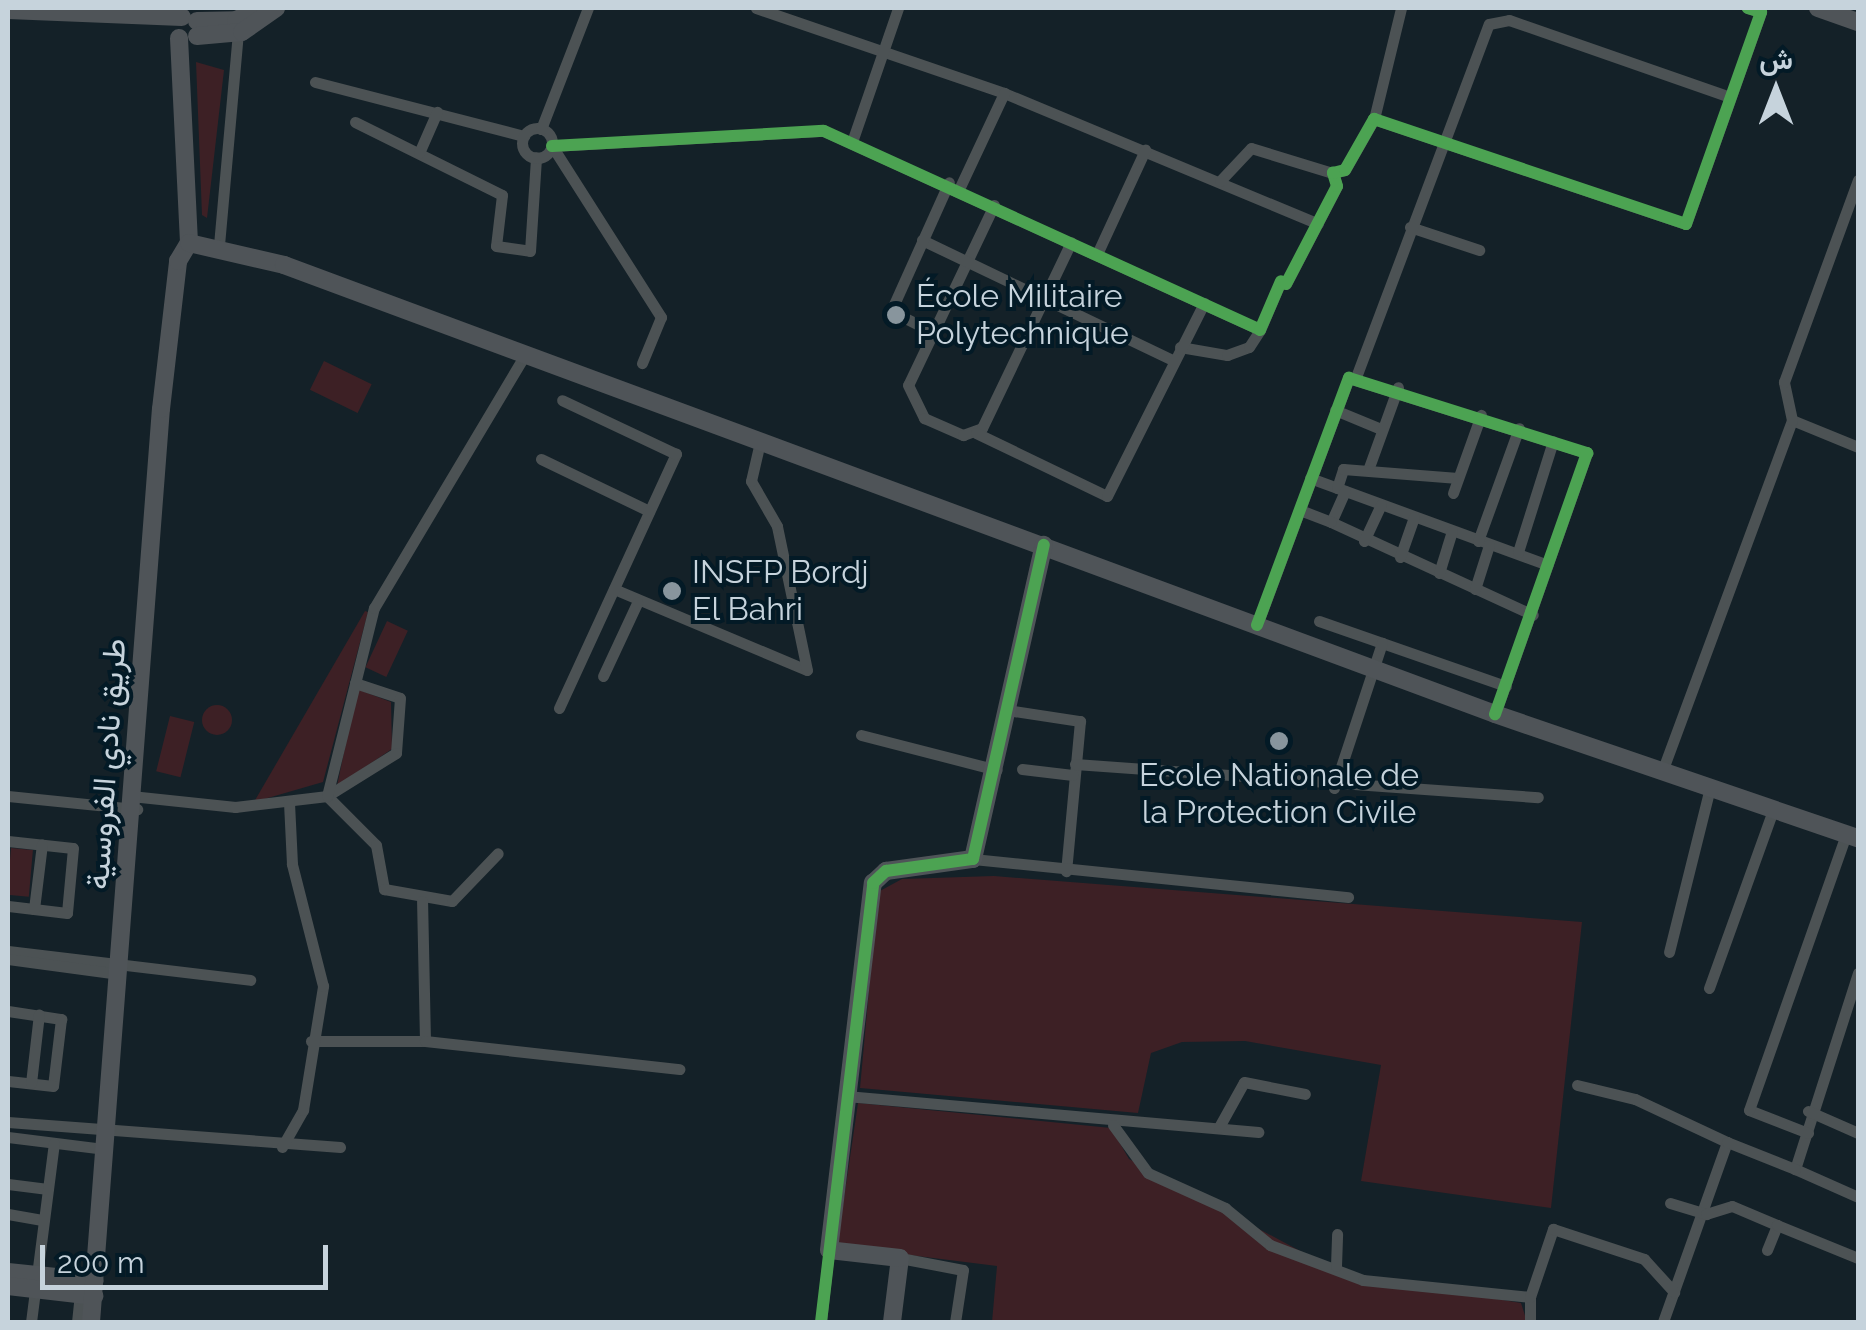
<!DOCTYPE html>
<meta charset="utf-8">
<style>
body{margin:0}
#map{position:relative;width:1866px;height:1330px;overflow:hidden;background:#142128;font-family:Raleway,Vazirmatn,sans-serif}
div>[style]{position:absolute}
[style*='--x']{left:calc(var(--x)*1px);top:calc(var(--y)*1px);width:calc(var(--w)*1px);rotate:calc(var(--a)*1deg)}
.green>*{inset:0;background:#3d2025;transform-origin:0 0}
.round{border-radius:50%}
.street>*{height:11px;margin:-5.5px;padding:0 5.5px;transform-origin:5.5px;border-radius:5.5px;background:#4c5254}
.street>.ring{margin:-5.5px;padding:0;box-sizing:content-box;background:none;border:11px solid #4c5254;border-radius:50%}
.secondary>*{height:18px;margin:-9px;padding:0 9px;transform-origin:9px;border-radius:9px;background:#4f5458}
.cycleway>*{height:12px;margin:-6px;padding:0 6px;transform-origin:6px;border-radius:6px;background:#4ca352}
.dots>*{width:28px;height:28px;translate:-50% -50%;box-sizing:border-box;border:5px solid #031a26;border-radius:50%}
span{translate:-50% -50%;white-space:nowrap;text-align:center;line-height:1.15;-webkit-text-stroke:8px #031a26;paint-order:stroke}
.poi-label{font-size:32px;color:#c6d3dc}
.left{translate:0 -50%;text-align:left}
.street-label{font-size:32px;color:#c6d3dc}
.frame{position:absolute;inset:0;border:10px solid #c6d3dc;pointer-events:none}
.north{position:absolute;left:1726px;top:40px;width:100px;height:100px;-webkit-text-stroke:8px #031a26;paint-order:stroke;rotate:0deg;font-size:28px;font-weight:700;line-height:40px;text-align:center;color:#c6d3dc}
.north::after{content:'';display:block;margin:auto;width:35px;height:45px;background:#c6d3dc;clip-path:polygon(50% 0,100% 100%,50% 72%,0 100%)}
.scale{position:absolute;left:40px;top:1245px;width:288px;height:45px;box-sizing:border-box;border:5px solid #c6d3dc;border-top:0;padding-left:12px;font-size:30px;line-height:35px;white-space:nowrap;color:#c6d3dc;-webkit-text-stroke:8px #031a26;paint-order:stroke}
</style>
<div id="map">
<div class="green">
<i style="clip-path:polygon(196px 62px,224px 70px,207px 218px,202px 215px)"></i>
<i style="left:324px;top:361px;width:53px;height:32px;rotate:26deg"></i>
<i style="clip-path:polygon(368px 612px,323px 782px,254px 802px,365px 611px)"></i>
<i style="left:387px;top:621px;width:23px;height:51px;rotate:25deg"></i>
<i style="clip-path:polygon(357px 689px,391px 702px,392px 749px,337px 786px)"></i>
<i class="round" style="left:202px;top:705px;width:30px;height:30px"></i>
<i style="left:170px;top:716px;width:25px;height:57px;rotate:14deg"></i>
<i style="left:11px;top:848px;width:22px;height:47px;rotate:5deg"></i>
<i style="clip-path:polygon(994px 876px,1582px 922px,1551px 1208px,1361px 1181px,1381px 1065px,1245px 1041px,1182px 1042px,1151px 1053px,1138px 1113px,860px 1088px,878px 892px,902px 879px)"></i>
<i style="clip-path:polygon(858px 1103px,1111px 1128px,1129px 1159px,1341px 1273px,1521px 1303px,1527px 1322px,992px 1322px,997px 1266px,837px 1246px)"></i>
</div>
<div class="street">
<i style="--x:756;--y:8;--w:262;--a:18.9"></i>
<i style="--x:1004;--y:93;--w:340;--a:22.6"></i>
<i style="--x:315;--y:82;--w:216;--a:14.5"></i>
<i style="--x:1374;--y:119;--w:114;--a:-76.3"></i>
<i style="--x:355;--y:122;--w:164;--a:26.4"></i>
<i style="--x:502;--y:195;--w:51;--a:96.7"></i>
<i style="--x:496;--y:246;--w:34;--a:8"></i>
<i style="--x:530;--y:251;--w:94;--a:-86.3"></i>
<i class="ring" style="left:522px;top:128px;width:19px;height:19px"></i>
<i style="--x:541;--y:129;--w:130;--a:-68.8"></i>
<i style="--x:853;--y:139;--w:139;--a:-71"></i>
<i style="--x:552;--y:146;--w:272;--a:-3.2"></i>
<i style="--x:824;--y:131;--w:479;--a:24.5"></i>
<i style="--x:1260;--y:330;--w:53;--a:-66.8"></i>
<i style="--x:552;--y:146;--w:203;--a:57.5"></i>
<i style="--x:661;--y:317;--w:50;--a:112.4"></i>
<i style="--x:419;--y:153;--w:45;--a:-66.3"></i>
<i style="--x:1220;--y:181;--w:45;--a:-46.8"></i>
<i style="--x:1251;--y:148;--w:86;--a:17"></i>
<i style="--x:960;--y:187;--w:104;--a:-64.9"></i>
<i style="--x:994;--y:205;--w:199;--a:115.5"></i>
<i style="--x:908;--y:385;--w:37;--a:64"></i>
<i style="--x:924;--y:418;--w:43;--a:23.6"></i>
<i style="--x:963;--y:435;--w:20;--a:-20"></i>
<i style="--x:982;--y:428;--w:206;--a:-64.4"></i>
<i style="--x:1410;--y:227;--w:73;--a:18.4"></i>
<i style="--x:922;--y:240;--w:278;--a:25.6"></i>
<i style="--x:219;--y:245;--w:213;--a:-84.9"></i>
<i style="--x:1097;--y:254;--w:115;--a:-65.2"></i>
<i style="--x:1286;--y:284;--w:110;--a:-62.5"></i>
<i style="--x:1337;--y:186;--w:14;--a:-107"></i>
<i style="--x:1333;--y:173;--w:12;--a:-14"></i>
<i style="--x:1345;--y:170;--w:59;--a:-60.4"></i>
<i style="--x:1374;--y:119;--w:329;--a:18.6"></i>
<i style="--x:1686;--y:224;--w:225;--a:-70.5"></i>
<i style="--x:1761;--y:12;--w:14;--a:-163"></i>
<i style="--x:935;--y:333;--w:49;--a:-153.4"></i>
<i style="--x:891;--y:311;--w:141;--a:-65.8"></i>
<i style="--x:1180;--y:347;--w:48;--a:9.7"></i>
<i style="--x:1227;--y:355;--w:23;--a:-20"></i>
<i style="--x:1249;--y:347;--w:20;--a:-57"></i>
<i style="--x:1356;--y:377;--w:377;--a:-69.4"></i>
<i style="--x:1489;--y:24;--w:20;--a:-11"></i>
<i style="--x:1509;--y:20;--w:234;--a:19.2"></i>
<i style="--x:1335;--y:410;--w:50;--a:22.4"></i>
<i style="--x:1792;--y:420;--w:71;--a:22.2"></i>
<i style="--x:976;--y:433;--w:145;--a:25.7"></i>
<i style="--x:1107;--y:496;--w:216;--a:-63.3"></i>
<i style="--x:541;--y:459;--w:120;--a:25.7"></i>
<i style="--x:1368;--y:470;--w:88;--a:-70.1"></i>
<i style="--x:1310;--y:478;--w:253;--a:20.1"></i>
<i style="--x:1337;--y:488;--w:20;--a:-72"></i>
<i style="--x:1343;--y:469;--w:115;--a:4.5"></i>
<i style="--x:1345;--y:491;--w:34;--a:114"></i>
<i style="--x:1331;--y:522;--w:222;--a:24.7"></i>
<i style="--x:1453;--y:493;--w:83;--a:-70.3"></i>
<i style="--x:1300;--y:510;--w:33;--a:21"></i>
<i style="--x:1364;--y:541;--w:40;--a:-65"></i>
<i style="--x:1478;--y:541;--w:120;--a:-70.1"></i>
<i style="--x:1518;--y:552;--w:116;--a:-72.5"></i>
<i style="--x:1400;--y:557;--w:42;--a:-70.7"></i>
<i style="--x:1439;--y:573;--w:44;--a:-72.8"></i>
<i style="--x:614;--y:589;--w:209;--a:22.8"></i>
<i style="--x:807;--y:670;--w:147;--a:-101.8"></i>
<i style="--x:777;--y:526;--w:52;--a:-120"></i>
<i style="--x:751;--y:481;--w:40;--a:-77"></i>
<i style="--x:1475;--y:589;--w:46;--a:-72.3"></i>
<i style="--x:1319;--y:621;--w:198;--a:19.2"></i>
<i style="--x:1257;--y:625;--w:264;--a:-69.6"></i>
<i style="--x:1349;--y:378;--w:250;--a:17.5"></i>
<i style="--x:1587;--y:453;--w:277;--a:109.4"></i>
<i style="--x:603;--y:676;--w:81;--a:-65"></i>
<i style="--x:355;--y:683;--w:47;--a:18.4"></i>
<i style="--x:400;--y:698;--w:55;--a:94.2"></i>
<i style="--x:396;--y:753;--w:81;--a:148.1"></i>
<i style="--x:327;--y:796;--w:69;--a:45"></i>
<i style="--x:376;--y:845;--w:45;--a:79.7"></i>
<i style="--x:384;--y:889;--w:69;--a:10"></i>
<i style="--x:452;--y:901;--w:66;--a:-46.2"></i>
<i style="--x:559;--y:708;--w:280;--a:-65.3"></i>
<i style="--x:676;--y:454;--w:126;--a:-154.7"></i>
<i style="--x:1007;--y:710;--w:74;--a:8.6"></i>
<i style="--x:1080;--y:721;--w:151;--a:95.3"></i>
<i style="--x:861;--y:735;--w:140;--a:14.4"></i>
<i style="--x:1075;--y:764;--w:464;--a:4.1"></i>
<i style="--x:1022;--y:769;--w:51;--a:6.7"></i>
<i style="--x:1663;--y:769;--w:372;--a:-69.7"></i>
<i style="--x:1792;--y:420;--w:39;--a:-102"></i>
<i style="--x:1784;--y:382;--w:215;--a:-69.9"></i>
<i style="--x:1334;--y:788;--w:153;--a:-71.7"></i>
<i style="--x:8;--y:796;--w:130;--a:5.8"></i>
<i style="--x:131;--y:796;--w:105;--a:6"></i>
<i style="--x:235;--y:807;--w:93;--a:-6.8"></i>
<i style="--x:327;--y:796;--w:194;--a:-76"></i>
<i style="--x:374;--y:608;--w:293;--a:-59.2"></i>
<i style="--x:8;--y:841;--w:65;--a:6.1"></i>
<i style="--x:73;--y:848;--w:65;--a:95.3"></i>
<i style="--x:67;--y:913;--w:59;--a:-173.2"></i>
<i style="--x:973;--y:859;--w:377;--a:5.8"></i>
<i style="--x:34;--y:909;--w:65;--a:-83"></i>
<i style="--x:8;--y:951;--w:244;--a:6.8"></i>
<i style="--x:1669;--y:952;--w:170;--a:-76"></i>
<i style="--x:8;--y:959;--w:112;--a:7.7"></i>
<i style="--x:1858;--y:973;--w:206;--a:107.8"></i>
<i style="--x:1795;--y:1169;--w:69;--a:24"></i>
<i style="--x:1709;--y:988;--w:192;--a:-70.2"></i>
<i style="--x:8;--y:1011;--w:54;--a:8.6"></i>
<i style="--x:61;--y:1019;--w:67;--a:96.8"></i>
<i style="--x:53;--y:1086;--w:45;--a:-173.7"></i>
<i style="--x:311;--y:1041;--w:114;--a:0"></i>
<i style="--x:425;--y:1041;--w:140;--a:-91.2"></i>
<i style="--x:425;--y:1041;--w:256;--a:6.3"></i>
<i style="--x:31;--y:1083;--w:69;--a:-83.4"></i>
<i style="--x:1577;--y:1085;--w:60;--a:13.6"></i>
<i style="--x:1635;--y:1099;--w:102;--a:25.1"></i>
<i style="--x:1727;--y:1142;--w:191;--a:109.6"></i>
<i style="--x:846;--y:1096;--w:414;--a:5"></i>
<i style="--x:1808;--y:1111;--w:55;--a:23.7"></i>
<i style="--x:8;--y:1122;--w:333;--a:4.3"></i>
<i style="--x:1113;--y:1125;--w:59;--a:53.9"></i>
<i style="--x:1148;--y:1173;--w:85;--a:24.4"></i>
<i style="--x:1225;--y:1208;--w:58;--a:39.4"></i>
<i style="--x:1270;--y:1245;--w:99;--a:20.6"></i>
<i style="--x:1363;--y:1280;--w:168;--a:5.8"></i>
<i style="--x:1530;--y:1297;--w:25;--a:90"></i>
<i style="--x:1219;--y:1127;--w:51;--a:-60.9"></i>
<i style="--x:1244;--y:1082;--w:62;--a:11.1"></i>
<i style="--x:1808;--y:1133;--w:63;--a:-158.7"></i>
<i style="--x:1749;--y:1110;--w:293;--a:-70.6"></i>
<i style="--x:8;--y:1137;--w:98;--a:7.1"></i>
<i style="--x:1727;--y:1142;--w:73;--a:21.7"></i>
<i style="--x:282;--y:1147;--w:43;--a:-60.4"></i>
<i style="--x:303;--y:1110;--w:126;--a:-80.8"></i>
<i style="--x:323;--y:986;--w:126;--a:-104.3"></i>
<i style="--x:292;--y:864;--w:62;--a:-92.8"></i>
<i style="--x:8;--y:1184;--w:40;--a:7.1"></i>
<i style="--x:1670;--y:1203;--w:38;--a:17"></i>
<i style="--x:1706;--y:1214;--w:27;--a:-17"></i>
<i style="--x:1732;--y:1206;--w:49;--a:22.9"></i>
<i style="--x:8;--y:1214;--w:36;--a:10"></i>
<i style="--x:1767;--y:1250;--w:27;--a:-68"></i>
<i style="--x:1777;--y:1225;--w:87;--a:22.2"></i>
<i style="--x:900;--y:1258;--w:64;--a:10.8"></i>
<i style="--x:963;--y:1270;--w:53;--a:98.7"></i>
<i style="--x:1336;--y:1266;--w:32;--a:-88"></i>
<i style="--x:1530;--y:1297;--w:72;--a:-71.3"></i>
<i style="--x:1553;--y:1229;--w:96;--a:18.2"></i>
<i style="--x:1644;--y:1259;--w:45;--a:47.7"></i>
<i style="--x:31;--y:1322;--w:180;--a:-82.7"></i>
<i style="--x:77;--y:1322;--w:30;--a:-84"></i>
<i style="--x:821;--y:1322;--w:72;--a:-83.7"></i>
</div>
<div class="secondary">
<i style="--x:1818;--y:8;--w:42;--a:19.3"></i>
<i style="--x:8;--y:10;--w:174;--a:2.3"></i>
<i style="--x:197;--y:21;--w:39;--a:-1"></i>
<i style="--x:236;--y:20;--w:28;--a:-26"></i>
<i style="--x:197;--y:36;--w:45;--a:-5.1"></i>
<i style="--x:242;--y:32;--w:42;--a:-35.2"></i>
<i style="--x:179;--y:38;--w:205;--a:87.2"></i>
<i style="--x:8;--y:1272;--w:87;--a:5.9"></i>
<i style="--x:8;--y:1286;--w:87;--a:6.6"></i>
<i style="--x:91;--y:1322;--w:916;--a:-85.62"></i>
<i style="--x:161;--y:409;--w:149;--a:-83.4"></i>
<i style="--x:178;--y:261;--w:21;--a:-59"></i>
<i style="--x:189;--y:243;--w:98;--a:13"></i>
<i style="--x:284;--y:265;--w:1292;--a:20.34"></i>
<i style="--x:1495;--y:714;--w:384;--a:18.9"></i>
<i style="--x:892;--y:1322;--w:64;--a:-82.9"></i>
<i style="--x:900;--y:1258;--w:71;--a:-173.6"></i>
<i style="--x:829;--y:1250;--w:370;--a:-83.2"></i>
<i style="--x:873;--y:883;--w:18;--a:-43"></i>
<i style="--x:886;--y:871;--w:88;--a:-7.9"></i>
<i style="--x:973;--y:859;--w:322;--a:-77.3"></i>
</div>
<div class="cycleway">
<i style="--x:552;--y:146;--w:272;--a:-3.2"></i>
<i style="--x:824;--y:131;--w:479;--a:24.5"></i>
<i style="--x:1260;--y:330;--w:53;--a:-66.8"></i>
<i style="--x:1286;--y:284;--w:110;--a:-62.5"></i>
<i style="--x:1337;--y:186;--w:14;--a:-107"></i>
<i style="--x:1333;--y:173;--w:12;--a:-14"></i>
<i style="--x:1345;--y:170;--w:59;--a:-60.4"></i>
<i style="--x:1374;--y:119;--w:329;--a:18.6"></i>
<i style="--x:1686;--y:224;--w:225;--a:-70.5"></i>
<i style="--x:1761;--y:12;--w:14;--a:-163"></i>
<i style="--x:1257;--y:625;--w:264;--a:-69.6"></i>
<i style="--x:1349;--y:378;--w:250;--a:17.5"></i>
<i style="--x:1587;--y:453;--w:277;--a:109.4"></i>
<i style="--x:821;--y:1322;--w:442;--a:-83.2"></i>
<i style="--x:873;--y:883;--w:18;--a:-43"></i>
<i style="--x:886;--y:871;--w:88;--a:-7.9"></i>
<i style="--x:973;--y:859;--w:322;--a:-77.3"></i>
</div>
<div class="dots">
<i style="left:896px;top:315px;background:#88959d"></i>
<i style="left:672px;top:591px;background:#88959d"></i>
<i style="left:1279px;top:741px;background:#88959d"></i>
</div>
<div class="poi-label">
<span class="left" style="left:916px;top:315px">École Militaire<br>Polytechnique</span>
<span class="left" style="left:692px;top:591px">INSFP Bordj<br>El Bahri</span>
<span style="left:1279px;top:794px">Ecole Nationale de<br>la Protection Civile</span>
</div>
<div class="street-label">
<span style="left:106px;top:764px;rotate:-86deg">طريق نادي الفروسية</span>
</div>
<div class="frame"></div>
<div class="north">ش</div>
<div class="scale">200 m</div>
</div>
